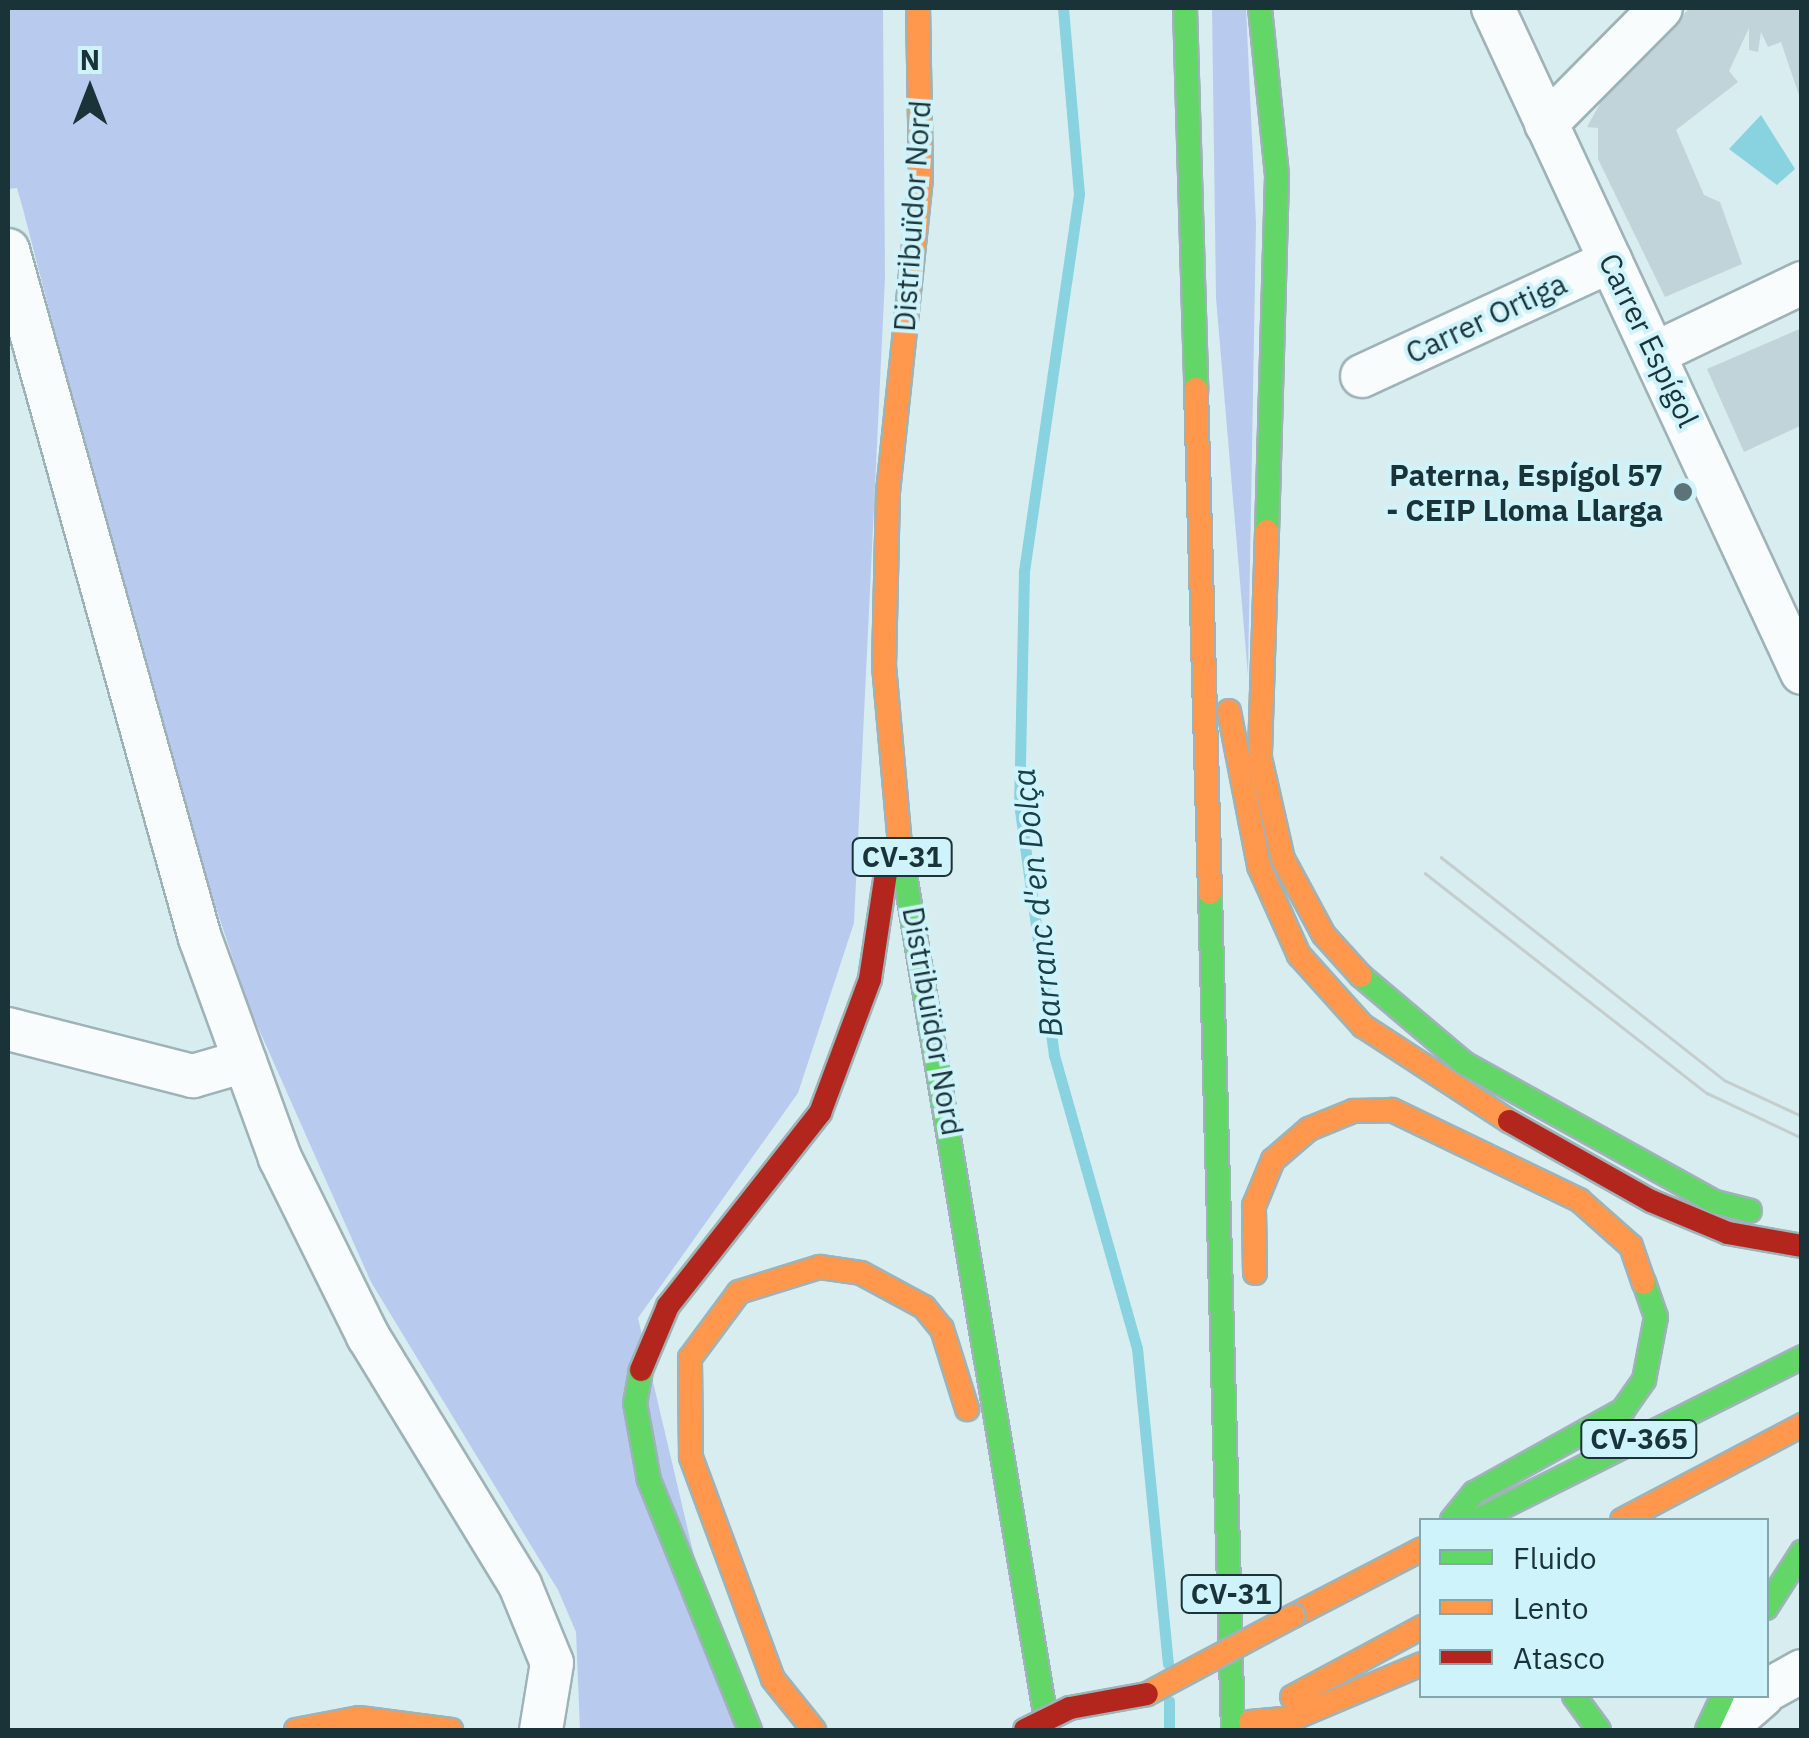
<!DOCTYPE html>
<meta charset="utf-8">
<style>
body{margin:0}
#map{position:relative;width:1809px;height:1738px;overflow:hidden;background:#d8edf0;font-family:"IBM Plex Sans",sans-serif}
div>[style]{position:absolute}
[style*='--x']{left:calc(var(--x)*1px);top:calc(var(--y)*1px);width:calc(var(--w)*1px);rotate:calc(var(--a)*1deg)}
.forest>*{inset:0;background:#b8cbef}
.water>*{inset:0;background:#89d2e0}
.stream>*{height:11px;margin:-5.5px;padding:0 5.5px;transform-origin:5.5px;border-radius:5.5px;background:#89d2e0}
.building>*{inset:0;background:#c0d4da}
.roads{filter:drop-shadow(2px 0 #9eb3b7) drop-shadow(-2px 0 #9eb3b7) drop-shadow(0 2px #9eb3b7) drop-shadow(0 -2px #9eb3b7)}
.street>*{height:42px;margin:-21px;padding:0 21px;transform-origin:21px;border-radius:21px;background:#f9fcfd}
.fast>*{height:22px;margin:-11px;padding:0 11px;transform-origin:11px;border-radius:11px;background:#63d668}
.slow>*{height:22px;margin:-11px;padding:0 11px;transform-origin:11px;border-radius:11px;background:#ff974d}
.jam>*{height:22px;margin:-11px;padding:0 11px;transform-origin:11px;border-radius:11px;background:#b3261e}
.tram>*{height:2.5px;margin:-1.25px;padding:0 1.25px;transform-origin:1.25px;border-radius:1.25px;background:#c6cdcd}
.bridges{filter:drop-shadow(2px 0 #9eb3b7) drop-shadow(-2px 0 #9eb3b7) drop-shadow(0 2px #9eb3b7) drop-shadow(0 -2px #9eb3b7)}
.slow-bridge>*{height:22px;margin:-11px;padding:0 11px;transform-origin:11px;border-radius:11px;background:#ff974d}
.jam-bridge>*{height:22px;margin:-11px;padding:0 11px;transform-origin:11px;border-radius:11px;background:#b3261e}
.dots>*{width:28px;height:28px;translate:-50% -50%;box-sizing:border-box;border:5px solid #cef3fb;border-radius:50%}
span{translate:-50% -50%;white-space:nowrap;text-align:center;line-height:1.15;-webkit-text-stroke:8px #cef3fb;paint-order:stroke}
.shield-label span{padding:2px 8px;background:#cef3fb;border:2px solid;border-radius:8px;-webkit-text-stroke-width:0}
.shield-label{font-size:28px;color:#1a3339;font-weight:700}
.street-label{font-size:30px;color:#1a3339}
.poi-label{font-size:30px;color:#1a3339;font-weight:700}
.right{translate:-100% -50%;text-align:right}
.water-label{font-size:32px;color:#15414a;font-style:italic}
.frame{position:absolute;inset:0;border:10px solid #1a3339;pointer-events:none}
.legend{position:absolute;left:1419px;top:1518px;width:350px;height:180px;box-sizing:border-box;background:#cef3fb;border:2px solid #86a6ad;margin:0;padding:12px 18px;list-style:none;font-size:30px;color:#1a3339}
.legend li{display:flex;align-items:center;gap:20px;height:50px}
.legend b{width:50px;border:2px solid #86a6ad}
.north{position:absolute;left:40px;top:40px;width:100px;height:100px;-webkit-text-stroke:8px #cef3fb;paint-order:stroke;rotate:0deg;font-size:28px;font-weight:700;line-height:40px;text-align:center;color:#1a3339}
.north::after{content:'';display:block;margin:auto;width:35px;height:45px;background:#1a3339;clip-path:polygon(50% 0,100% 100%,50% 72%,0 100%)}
</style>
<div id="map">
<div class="forest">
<i style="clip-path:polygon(8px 8px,883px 8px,885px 278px,854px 923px,798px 1093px,638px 1318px,735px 1730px,580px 1730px,576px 1632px,558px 1590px,371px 1282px,249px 1007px,161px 742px,24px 213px,17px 188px,8px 189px)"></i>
<i style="clip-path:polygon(1212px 8px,1246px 8px,1256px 224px,1248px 676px,1216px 298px)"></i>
</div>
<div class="water">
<i style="clip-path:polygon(1761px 115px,1795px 169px,1777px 185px,1729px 149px)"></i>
</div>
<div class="stream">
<i style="--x:1063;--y:8;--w:187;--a:85.1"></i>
<i style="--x:1079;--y:194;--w:382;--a:98.3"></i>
<i style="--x:1024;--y:572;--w:231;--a:91.2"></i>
<i style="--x:1019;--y:803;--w:254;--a:82.1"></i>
<i style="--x:1054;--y:1055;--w:305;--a:74.2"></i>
<i style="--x:1137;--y:1348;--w:317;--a:84.4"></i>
<i style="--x:1169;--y:1701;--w:29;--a:90"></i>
</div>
<div class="building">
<i style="clip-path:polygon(1690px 8px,1802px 8px,1802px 104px,1781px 42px,1768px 47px,1761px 32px,1758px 52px,1749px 50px,1749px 28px,1729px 71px,1738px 82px,1676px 130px,1704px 195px,1720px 202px,1742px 264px,1665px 297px,1598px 159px,1598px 128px,1587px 127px,1612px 82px)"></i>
<i style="clip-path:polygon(1802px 328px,1802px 425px,1744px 452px,1707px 369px)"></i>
</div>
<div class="roads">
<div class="street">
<i style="--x:1493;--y:8;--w:733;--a:65.08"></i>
<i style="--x:1546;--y:124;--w:163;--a:-45.2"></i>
<i style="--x:8;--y:250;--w:714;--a:74.41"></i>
<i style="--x:200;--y:938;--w:234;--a:70"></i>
<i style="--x:280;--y:1158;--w:199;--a:63.7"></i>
<i style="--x:368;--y:1336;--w:292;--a:58.6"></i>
<i style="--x:520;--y:1585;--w:84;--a:67.7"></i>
<i style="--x:552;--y:1663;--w:68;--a:99.3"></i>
<i style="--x:1658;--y:352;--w:160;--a:-25.6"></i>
<i style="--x:1362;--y:376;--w:274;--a:-24.8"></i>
<i style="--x:8;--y:1029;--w:191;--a:14.3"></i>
<i style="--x:193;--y:1076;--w:54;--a:-16.1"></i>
<i style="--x:1766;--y:1691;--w:41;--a:-29.1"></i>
<i style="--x:1723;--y:1730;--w:52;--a:-41.1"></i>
</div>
<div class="fast">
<i style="--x:1185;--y:8;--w:381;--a:88.3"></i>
<i style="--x:1260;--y:8;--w:169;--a:84.2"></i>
<i style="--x:1277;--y:176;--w:355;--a:91.6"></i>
<i style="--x:900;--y:845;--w:897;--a:80.51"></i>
<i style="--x:1210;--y:893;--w:837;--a:88.43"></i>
<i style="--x:1361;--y:976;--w:135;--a:40.2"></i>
<i style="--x:1464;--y:1063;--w:287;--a:29"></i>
<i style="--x:1715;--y:1202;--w:36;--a:14"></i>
<i style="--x:641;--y:1370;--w:34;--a:100"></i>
<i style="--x:635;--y:1403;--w:78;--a:79.7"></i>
<i style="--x:649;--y:1480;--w:270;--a:68"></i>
<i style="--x:1452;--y:1520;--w:35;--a:-51"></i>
<i style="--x:1474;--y:1493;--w:171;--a:-29.1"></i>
<i style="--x:1623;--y:1410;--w:37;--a:-55"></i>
<i style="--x:1644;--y:1380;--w:64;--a:-79.2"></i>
<i style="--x:1656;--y:1317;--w:36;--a:-109"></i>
<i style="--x:1477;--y:1520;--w:364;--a:-26.6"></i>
<i style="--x:1766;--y:1608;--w:67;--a:-57.3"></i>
<i style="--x:1574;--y:1696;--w:42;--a:53.7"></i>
<i style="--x:1707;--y:1730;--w:38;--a:-65"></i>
</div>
<div class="slow">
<i style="--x:1196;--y:389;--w:504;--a:88.41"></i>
<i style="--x:1267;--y:531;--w:227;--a:91.8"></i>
<i style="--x:1260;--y:758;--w:104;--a:77.2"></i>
<i style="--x:1283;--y:859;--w:86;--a:61.7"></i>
<i style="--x:1324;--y:935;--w:55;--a:47.9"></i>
<i style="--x:1229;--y:711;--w:158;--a:79"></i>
<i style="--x:1259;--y:866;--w:98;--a:65.8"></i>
<i style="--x:1299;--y:955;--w:96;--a:48"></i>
<i style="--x:1363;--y:1026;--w:174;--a:33.1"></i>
<i style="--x:900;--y:845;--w:179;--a:-95.1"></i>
<i style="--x:884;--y:667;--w:175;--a:-88.7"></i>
<i style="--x:888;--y:492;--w:315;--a:-84"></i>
<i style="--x:921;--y:179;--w:171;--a:-91"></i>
<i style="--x:1255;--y:1273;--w:67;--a:-90.9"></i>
<i style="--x:1254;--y:1206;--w:50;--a:-67.6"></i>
<i style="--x:1273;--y:1160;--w:48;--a:-40.7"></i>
<i style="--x:1309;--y:1129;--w:48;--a:-22.2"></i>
<i style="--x:1353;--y:1111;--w:39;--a:-1"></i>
<i style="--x:1392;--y:1110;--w:208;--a:25.7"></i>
<i style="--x:1579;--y:1200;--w:69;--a:41.5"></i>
<i style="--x:1631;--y:1246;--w:39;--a:71"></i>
<i style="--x:1622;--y:1520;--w:204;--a:-27.8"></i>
<i style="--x:1293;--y:1616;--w:145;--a:-27.4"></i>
<i style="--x:1292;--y:1697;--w:148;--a:-28.3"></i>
<i style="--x:1250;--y:1722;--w:44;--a:-5.2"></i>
<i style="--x:1294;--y:1718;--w:139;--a:-22.9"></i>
<i style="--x:296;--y:1730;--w:64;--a:-10.8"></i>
<i style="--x:359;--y:1718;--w:93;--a:7.4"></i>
<i style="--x:814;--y:1730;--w:65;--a:-128.8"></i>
<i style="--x:773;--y:1679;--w:237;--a:-110.3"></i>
<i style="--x:691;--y:1457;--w:99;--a:-90.6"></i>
<i style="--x:690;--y:1358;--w:82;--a:-53.4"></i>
<i style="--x:739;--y:1292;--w:85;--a:-17.2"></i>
<i style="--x:820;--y:1267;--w:41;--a:8.3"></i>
<i style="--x:861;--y:1273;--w:72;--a:28.4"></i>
<i style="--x:924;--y:1307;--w:28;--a:51"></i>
<i style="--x:942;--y:1329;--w:84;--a:72.6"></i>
</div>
<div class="jam">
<i style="--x:1509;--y:1121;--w:163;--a:29.4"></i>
<i style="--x:1651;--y:1201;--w:83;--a:22.6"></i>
<i style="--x:1728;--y:1233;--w:75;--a:10"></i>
<i style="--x:641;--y:1370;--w:69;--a:-67.1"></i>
<i style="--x:668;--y:1306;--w:246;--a:-51.8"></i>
<i style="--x:820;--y:1113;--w:143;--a:-69.5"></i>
<i style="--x:870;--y:979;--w:126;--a:-81.4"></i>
</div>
</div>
<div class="tram">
<i style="--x:1441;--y:857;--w:362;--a:38.2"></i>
<i style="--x:1726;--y:1081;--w:84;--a:24.7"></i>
<i style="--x:1425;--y:873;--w:358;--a:38"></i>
<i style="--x:1707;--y:1093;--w:105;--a:25.3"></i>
</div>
<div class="bridges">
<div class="slow-bridge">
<i style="--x:1147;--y:1694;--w:166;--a:-28.1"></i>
</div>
<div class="jam-bridge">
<i style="--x:1025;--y:1730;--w:50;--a:-26.1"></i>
<i style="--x:1070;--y:1708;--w:78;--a:-10.3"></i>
</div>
</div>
<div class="dots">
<i style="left:1683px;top:492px;background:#5c7479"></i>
</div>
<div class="shield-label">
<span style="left:902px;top:857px">CV-31</span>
<span style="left:1639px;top:1439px">CV-365</span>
<span style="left:1231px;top:1594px">CV-31</span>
</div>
<div class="street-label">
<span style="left:912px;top:216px;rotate:-86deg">Distribuïdor Nord</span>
<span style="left:1486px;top:318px;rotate:-25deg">Carrer Ortiga</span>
<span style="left:1649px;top:340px;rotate:64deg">Carrer Espígol</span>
<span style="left:933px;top:1021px;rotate:80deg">Distribuïdor Nord</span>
</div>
<div class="poi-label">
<span class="right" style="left:1663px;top:492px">Paterna, Espígol 57<br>- CEIP Lloma Llarga</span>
</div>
<div class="water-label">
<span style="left:1037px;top:903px;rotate:-96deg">Barranc d'en Dolça</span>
</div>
<div class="frame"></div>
<ul class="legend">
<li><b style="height:12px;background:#63d668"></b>Fluido</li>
<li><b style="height:12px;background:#ff974d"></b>Lento</li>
<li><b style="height:12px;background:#b3261e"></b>Atasco</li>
</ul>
<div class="north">N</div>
</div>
